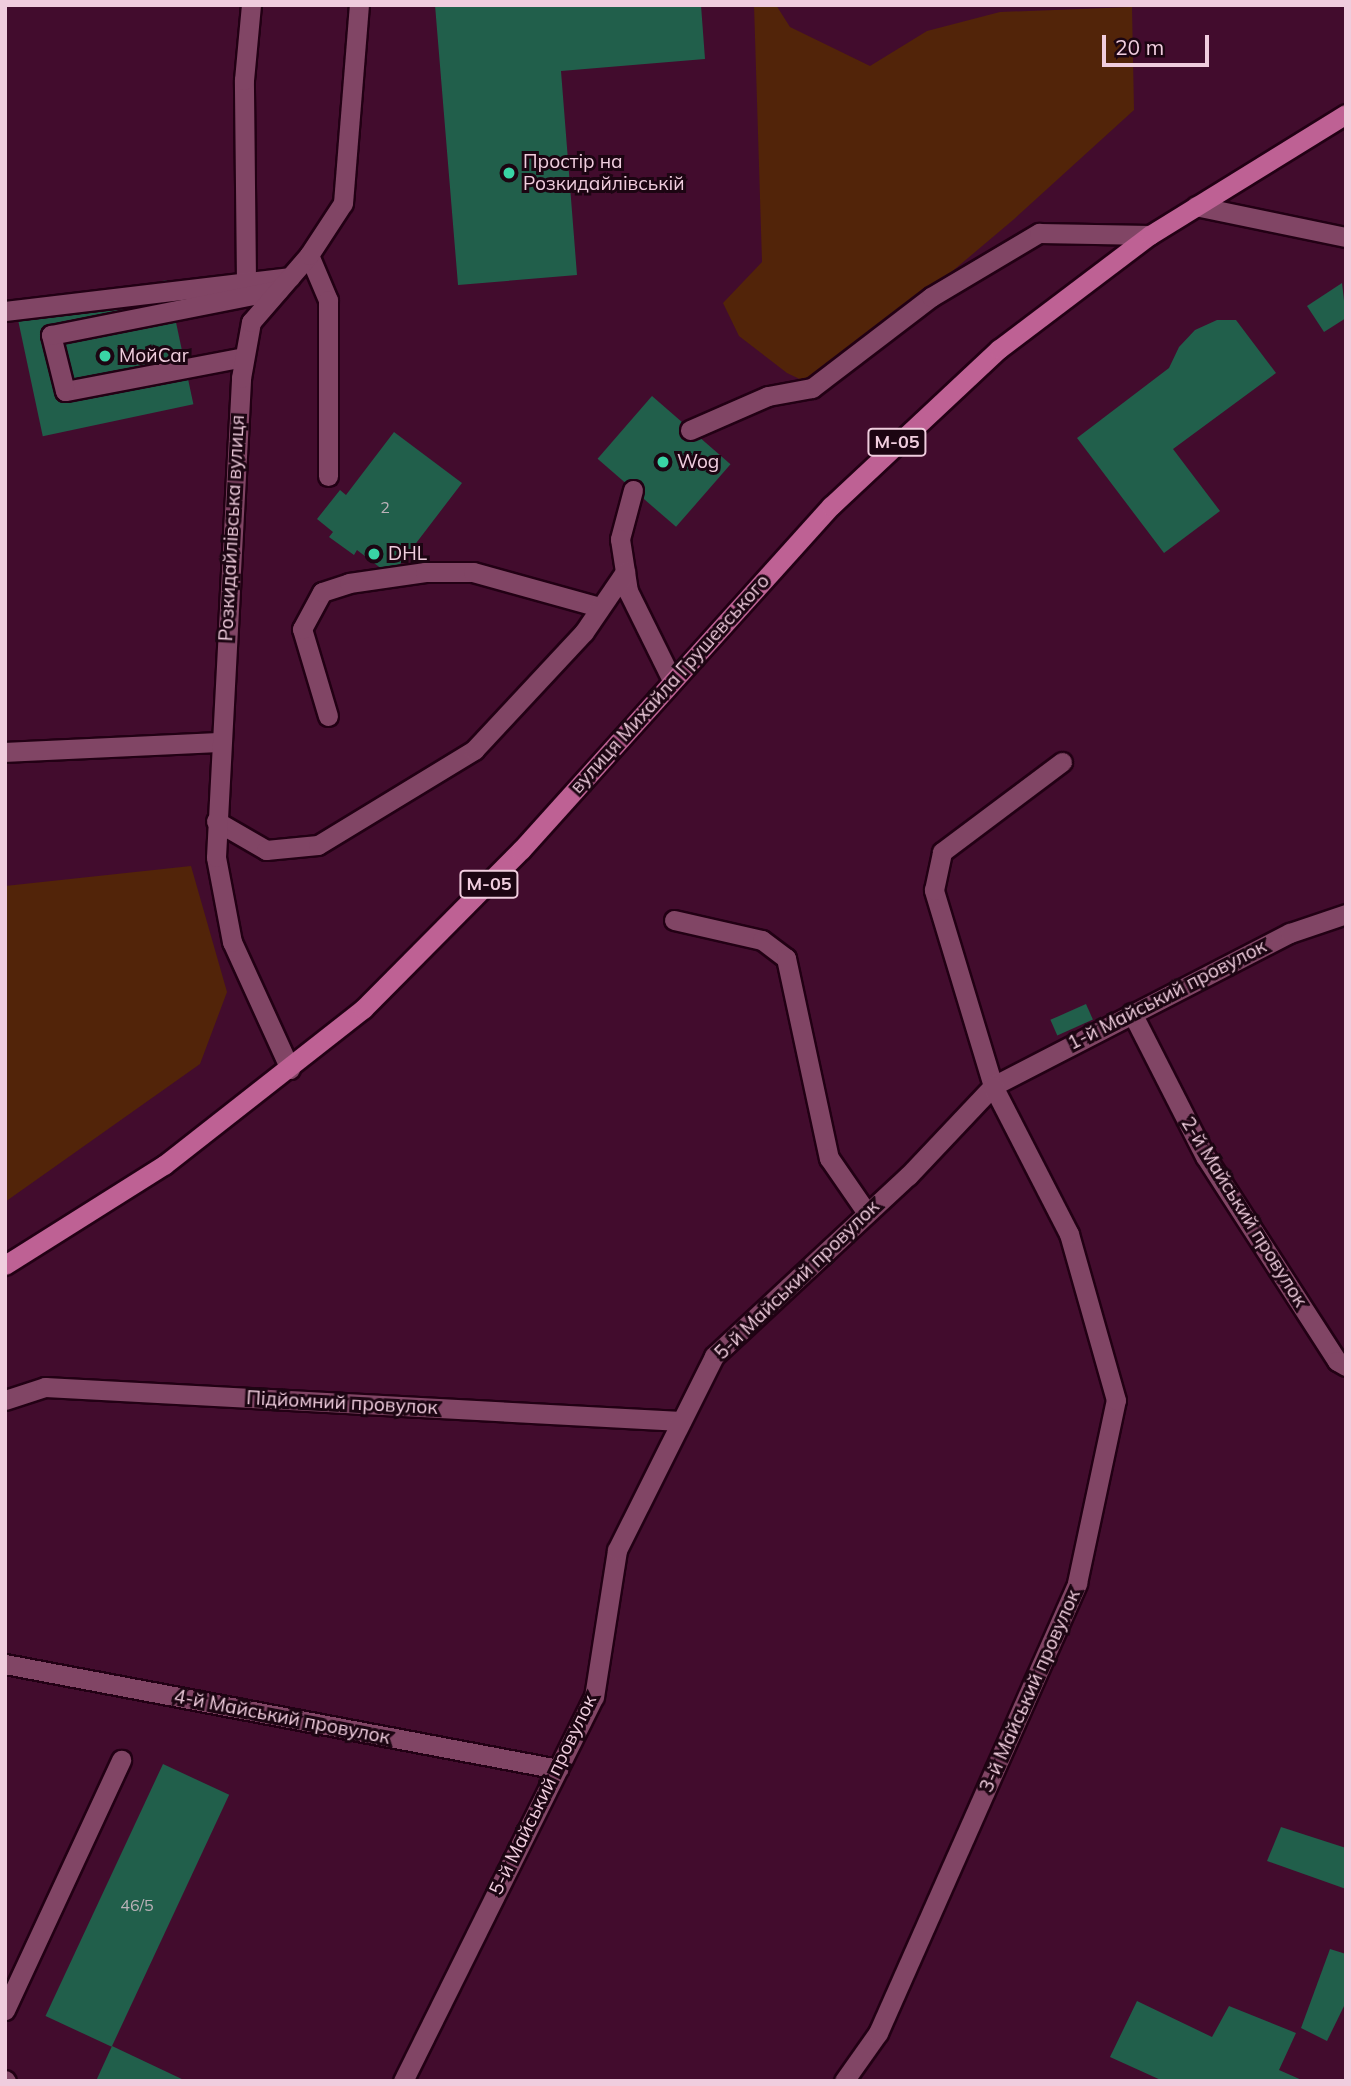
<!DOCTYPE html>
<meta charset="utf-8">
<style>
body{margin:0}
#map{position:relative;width:1351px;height:2086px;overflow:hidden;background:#420c2d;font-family:Mulish,sans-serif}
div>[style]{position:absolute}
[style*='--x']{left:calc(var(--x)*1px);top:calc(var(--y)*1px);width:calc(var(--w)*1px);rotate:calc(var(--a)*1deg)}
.green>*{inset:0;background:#522409}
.building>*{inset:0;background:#215f4b;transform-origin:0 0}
.roads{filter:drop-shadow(2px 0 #220014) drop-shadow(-2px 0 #220014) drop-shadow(0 2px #220014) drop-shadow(0 -2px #220014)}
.service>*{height:19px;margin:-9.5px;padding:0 9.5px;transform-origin:9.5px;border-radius:9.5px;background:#814565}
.minor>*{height:19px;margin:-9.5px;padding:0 9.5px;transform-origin:9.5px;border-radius:9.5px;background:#814565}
.primary>*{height:19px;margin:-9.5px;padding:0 9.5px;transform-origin:9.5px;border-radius:9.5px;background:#be6194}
.dots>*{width:19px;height:19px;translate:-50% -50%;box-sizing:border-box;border:4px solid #1c0512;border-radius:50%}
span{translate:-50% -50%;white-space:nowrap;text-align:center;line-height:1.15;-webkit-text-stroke:6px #1c0512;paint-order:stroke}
.number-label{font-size:16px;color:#bcb2b9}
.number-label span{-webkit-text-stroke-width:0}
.shield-label span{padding:2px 5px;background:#1c0512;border:2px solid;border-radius:5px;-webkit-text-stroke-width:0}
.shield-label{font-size:18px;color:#f0cdde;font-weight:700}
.poi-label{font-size:19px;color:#f0cdde}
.left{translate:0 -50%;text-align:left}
.street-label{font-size:19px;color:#f0cdde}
.frame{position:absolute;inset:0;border:7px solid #f0cdde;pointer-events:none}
.scale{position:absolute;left:1102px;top:35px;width:107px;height:32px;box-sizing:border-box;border:4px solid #f0cdde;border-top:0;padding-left:9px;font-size:21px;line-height:24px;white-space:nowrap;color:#f0cdde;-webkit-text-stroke:5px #1c0512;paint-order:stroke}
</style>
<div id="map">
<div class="green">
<i style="clip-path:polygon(754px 5px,776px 5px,790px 27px,870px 66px,927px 31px,1000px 12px,1132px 7px,1134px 110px,1013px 220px,846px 361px,810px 384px,787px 373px,739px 336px,723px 303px,762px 262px)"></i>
<i style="clip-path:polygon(191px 866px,227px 992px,200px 1064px,5px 1202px,5px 886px)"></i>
</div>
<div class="building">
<i style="clip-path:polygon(435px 5px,701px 5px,705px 59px,561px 71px,577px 275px,458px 285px)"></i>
<i style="left:167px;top:280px;width:127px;height:154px;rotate:78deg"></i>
<i style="clip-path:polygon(1342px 283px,1346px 318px,1324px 332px,1307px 306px)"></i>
<i style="clip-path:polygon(1217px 320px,1236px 320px,1276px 373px,1173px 449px,1220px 511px,1164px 553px,1077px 438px,1169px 368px,1179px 347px,1195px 330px)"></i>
<i style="left:652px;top:396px;width:104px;height:83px;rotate:41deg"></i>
<i style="clip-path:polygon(394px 432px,462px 483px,391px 576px,357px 550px,354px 555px,329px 537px,333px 532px,317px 519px,340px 490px,346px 495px)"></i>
<i style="left:1086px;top:1004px;width:17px;height:39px;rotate:66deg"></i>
<i style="left:163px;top:1764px;width:73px;height:278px;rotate:25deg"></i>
<i style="clip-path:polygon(1281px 1827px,1346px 1848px,1346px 1889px,1267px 1861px)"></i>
<i style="clip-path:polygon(1330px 1949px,1346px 1954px,1346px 2002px,1327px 2041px,1301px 2028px)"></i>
<i style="clip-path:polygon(1137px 2001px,1212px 2037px,1229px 2006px,1296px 2033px,1279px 2070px,1304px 2081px,1163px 2081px,1110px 2057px)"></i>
<i style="clip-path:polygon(112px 2046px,186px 2081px,96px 2081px)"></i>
</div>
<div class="roads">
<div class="service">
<i style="--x:1196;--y:206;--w:153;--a:11.7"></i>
<i style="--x:309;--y:255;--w:49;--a:67.1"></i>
<i style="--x:328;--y:300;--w:176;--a:90"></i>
<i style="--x:246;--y:281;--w:201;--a:-90.6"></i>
<i style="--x:244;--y:80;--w:75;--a:-84.7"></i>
<i style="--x:5;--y:311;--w:287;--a:-6.8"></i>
<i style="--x:244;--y:357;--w:182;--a:169.2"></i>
<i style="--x:65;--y:391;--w:58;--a:-104"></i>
<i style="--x:51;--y:335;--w:232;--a:-11.2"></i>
<i style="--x:690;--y:430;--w:85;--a:-23.6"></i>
<i style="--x:768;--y:396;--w:45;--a:-10.3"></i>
<i style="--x:812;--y:388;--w:150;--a:-37.4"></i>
<i style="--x:931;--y:297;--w:126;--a:-30.7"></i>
<i style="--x:1039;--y:233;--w:111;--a:1"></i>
<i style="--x:633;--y:490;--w:51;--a:104.9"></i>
<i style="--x:620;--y:539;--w:53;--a:81.3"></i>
<i style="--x:628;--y:591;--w:99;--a:63.7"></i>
<i style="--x:328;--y:716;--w:91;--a:-106.6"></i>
<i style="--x:302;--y:629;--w:42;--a:-61.6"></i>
<i style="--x:322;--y:592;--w:28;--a:-18"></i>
<i style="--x:349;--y:583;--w:77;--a:-8.2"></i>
<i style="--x:425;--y:572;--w:48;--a:0"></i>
<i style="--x:473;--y:572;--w:131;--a:15.5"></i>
<i style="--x:5;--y:752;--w:215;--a:-2.7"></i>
<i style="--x:216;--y:821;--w:58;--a:30.1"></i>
<i style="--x:266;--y:850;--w:52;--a:-5.5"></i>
<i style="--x:318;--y:845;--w:183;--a:-31.3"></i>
<i style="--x:474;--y:750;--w:161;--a:-47"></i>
<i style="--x:584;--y:632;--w:73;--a:-55.7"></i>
<i style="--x:674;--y:920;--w:90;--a:12.8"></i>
<i style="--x:762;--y:940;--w:30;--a:37"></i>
<i style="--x:786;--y:958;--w:205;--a:77.9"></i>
<i style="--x:829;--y:1158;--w:67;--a:55.4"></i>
<i style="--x:993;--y:1086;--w:205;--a:-106.8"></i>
<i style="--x:934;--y:890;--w:39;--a:-78"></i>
<i style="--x:942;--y:852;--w:150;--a:-36.9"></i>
</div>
<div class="minor">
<i style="--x:1132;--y:1013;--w:161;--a:63"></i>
<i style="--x:1205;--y:1156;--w:244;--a:57.2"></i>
<i style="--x:1337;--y:1361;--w:10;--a:29"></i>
<i style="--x:290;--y:1069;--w:140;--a:-114.5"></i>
<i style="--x:232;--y:942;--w:86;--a:-100.7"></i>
<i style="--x:216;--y:857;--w:480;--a:-87"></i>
<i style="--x:241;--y:378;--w:57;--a:-79.9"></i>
<i style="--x:251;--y:322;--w:89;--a:-49.1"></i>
<i style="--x:309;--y:255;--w:62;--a:-56.8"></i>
<i style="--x:343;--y:203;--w:199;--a:-85.4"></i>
<i style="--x:5;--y:1400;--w:42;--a:-18"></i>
<i style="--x:45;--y:1387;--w:637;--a:3.06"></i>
<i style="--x:5;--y:1664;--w:563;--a:10.75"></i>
<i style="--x:5;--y:2010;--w:276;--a:-65.1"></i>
<i style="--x:5;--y:2080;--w:1;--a:45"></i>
<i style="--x:403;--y:2081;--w:429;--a:-63.6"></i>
<i style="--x:594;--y:1697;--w:149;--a:-81.1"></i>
<i style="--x:617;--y:1550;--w:217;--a:-63.4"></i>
<i style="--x:714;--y:1356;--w:265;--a:-42.9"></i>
<i style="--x:908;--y:1176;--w:124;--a:-46.6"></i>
<i style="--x:993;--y:1086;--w:334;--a:-27.3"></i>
<i style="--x:1290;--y:933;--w:59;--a:-18.7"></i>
<i style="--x:844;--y:2081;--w:59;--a:-54.7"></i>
<i style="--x:878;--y:2033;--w:492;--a:-66.1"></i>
<i style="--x:1077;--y:1583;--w:187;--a:-78"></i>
<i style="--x:1116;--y:1400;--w:173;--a:-105.8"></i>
<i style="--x:1069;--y:1234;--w:166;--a:-117.2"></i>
</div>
<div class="primary">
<i style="--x:5;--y:1265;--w:188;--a:-32.2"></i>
<i style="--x:164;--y:1165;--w:253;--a:-38.1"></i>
<i style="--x:363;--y:1009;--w:224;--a:-45.2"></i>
<i style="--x:521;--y:850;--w:463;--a:-48"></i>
<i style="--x:831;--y:506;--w:230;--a:-43.1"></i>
<i style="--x:999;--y:349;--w:189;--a:-37.1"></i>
<i style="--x:1150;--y:235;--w:230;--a:-31.7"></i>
</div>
</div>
<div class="dots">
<i style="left:509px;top:173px;background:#39d4a5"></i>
<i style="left:105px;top:356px;background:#39d4a5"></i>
<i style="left:663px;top:462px;background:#39d4a5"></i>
<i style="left:374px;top:554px;background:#39d4a5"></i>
</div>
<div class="number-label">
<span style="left:385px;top:507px">2</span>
<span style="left:137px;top:1905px">46/5</span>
</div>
<div class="shield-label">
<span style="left:897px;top:442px">М-05</span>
<span style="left:489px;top:884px">М-05</span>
</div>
<div class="poi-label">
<span class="left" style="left:523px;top:173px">Простір на<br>Розкидайлівській</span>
<span class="left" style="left:119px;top:356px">МойCar</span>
<span class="left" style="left:677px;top:462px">Wog</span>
<span class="left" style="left:388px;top:554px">DHL</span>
</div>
<div class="street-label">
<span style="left:232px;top:528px;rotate:-87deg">Розкидайлівська вулиця</span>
<span style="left:670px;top:684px;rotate:-48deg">вулиця Михайла Грушевського</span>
<span style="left:1167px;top:995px;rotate:-27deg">1-й Майський провулок</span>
<span style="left:1244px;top:1212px;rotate:58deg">2-й Майський провулок</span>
<span style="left:797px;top:1280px;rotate:-44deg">5-й Майський провулок</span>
<span style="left:342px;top:1403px;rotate:3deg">Підйомний провулок</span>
<span style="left:1030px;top:1691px;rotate:-66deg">3-й Майський провулок</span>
<span style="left:282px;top:1717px;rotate:11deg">4-й Майський провулок</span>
<span style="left:543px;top:1795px;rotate:-64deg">5-й Майський провулок</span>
</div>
<div class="frame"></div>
<div class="scale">20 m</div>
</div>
